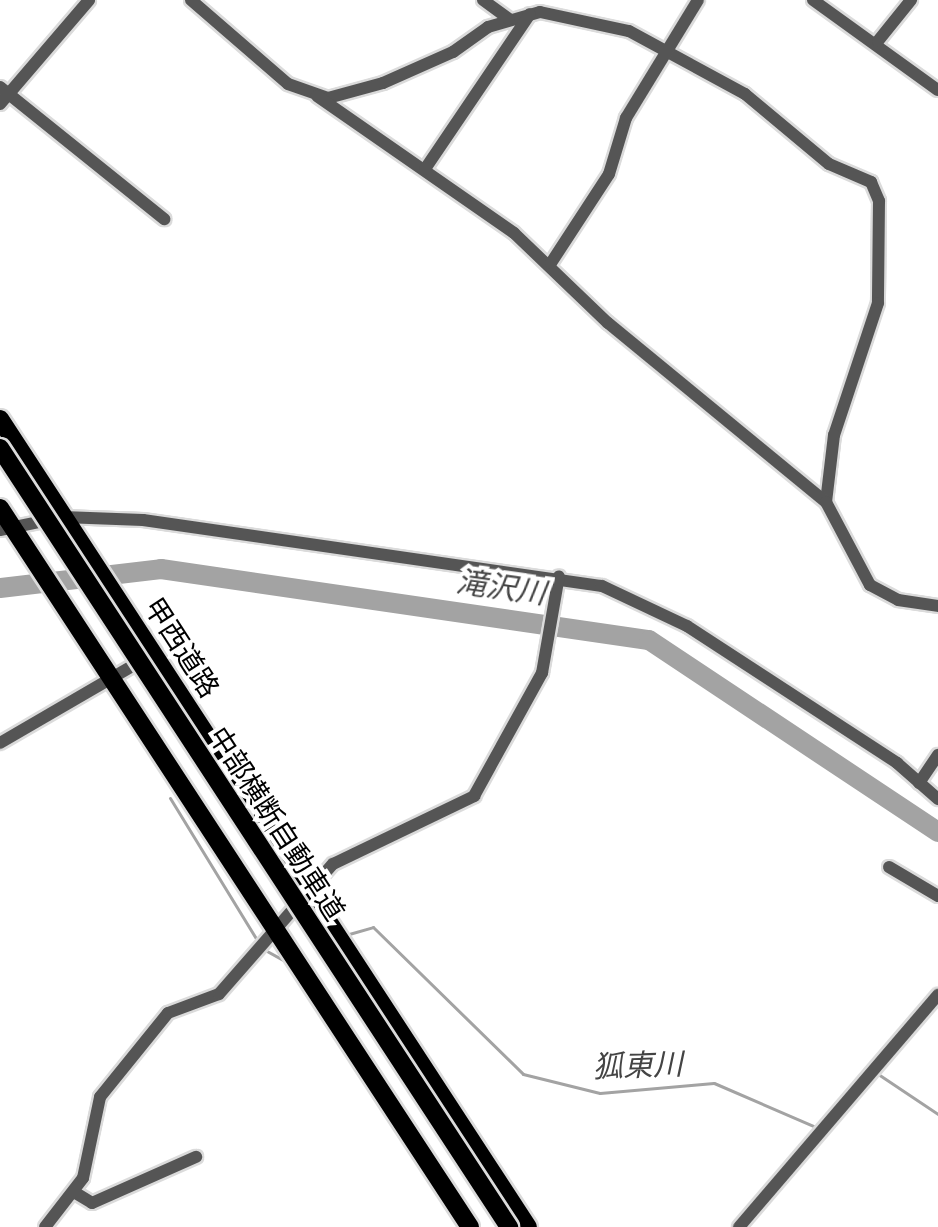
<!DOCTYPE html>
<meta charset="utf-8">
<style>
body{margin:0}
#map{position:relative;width:938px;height:1227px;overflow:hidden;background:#fff;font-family:"Fira Sans Condensed","Noto Sans JP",sans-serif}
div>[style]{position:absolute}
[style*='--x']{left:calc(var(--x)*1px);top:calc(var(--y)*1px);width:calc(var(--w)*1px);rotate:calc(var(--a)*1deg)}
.stream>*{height:3px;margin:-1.5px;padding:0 1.5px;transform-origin:1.5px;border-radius:1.5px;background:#a3a3a3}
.river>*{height:20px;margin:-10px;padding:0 10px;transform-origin:10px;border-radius:10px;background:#a3a3a3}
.roads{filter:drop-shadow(2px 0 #dbdbdb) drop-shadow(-2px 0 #dbdbdb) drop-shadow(0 2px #dbdbdb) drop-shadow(0 -2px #dbdbdb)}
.minor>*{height:12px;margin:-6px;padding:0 6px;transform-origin:6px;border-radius:6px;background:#555}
.highway>*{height:18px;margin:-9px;padding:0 9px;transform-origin:9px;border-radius:9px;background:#000}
.bridges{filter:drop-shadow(2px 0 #dbdbdb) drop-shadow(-2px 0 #dbdbdb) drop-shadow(0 2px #dbdbdb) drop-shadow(0 -2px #dbdbdb)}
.highway-bridge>*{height:18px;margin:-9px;padding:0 9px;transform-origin:9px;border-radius:9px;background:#000}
span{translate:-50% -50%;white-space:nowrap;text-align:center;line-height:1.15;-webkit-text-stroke:8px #fff;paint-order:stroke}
.street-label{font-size:28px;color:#000}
.water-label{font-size:30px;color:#444;font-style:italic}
</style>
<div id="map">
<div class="stream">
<i style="--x:170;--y:798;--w:172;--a:58.5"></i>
<i style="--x:349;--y:934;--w:25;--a:-16"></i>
<i style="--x:373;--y:927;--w:210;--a:44.4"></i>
<i style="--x:523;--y:1074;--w:79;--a:13.9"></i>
<i style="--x:600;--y:1093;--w:114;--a:-5"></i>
<i style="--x:714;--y:1083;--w:113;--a:23.4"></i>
<i style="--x:265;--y:950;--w:21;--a:29"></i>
<i style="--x:878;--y:1074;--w:72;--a:33.7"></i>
<i style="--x:825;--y:1130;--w:21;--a:-41"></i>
</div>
<div class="river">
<i style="--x:0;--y:588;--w:162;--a:-6.7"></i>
<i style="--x:161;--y:569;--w:493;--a:8.3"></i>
<i style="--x:649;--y:640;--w:347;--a:33.6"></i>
</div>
<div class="roads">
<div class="minor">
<i style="--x:191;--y:0;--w:128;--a:40.9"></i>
<i style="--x:288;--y:84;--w:42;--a:19.3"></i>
<i style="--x:328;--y:98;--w:57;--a:-15.3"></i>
<i style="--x:383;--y:83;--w:77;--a:-23.9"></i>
<i style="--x:453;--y:52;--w:43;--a:-35.5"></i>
<i style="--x:488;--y:27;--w:54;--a:-16.1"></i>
<i style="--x:540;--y:12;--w:91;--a:12.1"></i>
<i style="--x:629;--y:31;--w:132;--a:28.5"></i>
<i style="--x:745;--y:94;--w:109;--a:39.8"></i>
<i style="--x:829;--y:164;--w:46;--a:23.2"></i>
<i style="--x:871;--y:182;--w:21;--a:67"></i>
<i style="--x:879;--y:201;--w:102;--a:90.6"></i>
<i style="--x:878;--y:303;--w:139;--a:108.4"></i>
<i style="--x:834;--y:435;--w:67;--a:96.8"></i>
<i style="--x:483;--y:0;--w:32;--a:36"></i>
<i style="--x:813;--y:0;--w:154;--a:35.8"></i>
<i style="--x:878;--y:41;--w:53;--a:-51.2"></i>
<i style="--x:0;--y:87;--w:211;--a:38.8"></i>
<i style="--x:317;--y:96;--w:240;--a:34.8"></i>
<i style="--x:514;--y:233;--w:130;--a:43.8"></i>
<i style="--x:608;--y:323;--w:282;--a:39.4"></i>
<i style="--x:826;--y:502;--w:94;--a:62.1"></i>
<i style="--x:870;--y:585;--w:32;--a:28"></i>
<i style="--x:898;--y:600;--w:40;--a:8.5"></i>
<i style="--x:0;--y:104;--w:137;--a:-49.4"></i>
<i style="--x:425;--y:169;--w:187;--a:-55.9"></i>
<i style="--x:551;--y:263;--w:106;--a:-56.9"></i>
<i style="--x:609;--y:174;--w:59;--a:-73.1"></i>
<i style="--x:626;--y:118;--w:138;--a:-58.6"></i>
<i style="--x:0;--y:530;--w:64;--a:-11.7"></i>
<i style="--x:63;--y:517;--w:80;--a:2.1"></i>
<i style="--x:143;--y:520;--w:464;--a:8.2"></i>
<i style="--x:602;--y:586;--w:94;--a:25.2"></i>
<i style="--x:687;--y:626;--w:251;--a:33.1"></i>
<i style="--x:897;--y:763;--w:55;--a:41.3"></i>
<i style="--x:0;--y:743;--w:169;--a:-30.2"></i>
<i style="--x:919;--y:783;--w:34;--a:-56"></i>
<i style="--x:889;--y:867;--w:57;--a:30.6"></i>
<i style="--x:74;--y:1192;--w:21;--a:31"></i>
<i style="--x:92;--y:1203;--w:114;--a:-23.9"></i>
<i style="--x:45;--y:1227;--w:62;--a:-52.2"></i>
<i style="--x:83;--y:1178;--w:83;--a:-78.1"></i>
<i style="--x:100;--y:1097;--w:108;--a:-51"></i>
<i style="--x:168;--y:1013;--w:54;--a:-20.4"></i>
<i style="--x:219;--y:994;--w:173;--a:-48.8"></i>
<i style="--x:333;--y:864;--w:157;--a:-25.7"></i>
<i style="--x:474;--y:796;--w:141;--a:-61.1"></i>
<i style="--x:542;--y:673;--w:98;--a:-80.1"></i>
<i style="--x:739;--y:1227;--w:306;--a:-49.4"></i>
</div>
<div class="highway">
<i style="--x:0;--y:419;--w:965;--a:56.84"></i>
<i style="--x:0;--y:508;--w:859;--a:56.83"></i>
</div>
</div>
<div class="bridges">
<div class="highway-bridge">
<i style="--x:0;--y:448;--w:931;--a:56.84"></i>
</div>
</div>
<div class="street-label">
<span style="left:181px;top:648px;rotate:57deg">甲西道路</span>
<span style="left:276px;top:824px;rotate:57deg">中部横断自動車道</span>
</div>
<div class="water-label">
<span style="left:501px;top:588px;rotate:8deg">滝沢川</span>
<span style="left:638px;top:1066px;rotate:-2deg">狐東川</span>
</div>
</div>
